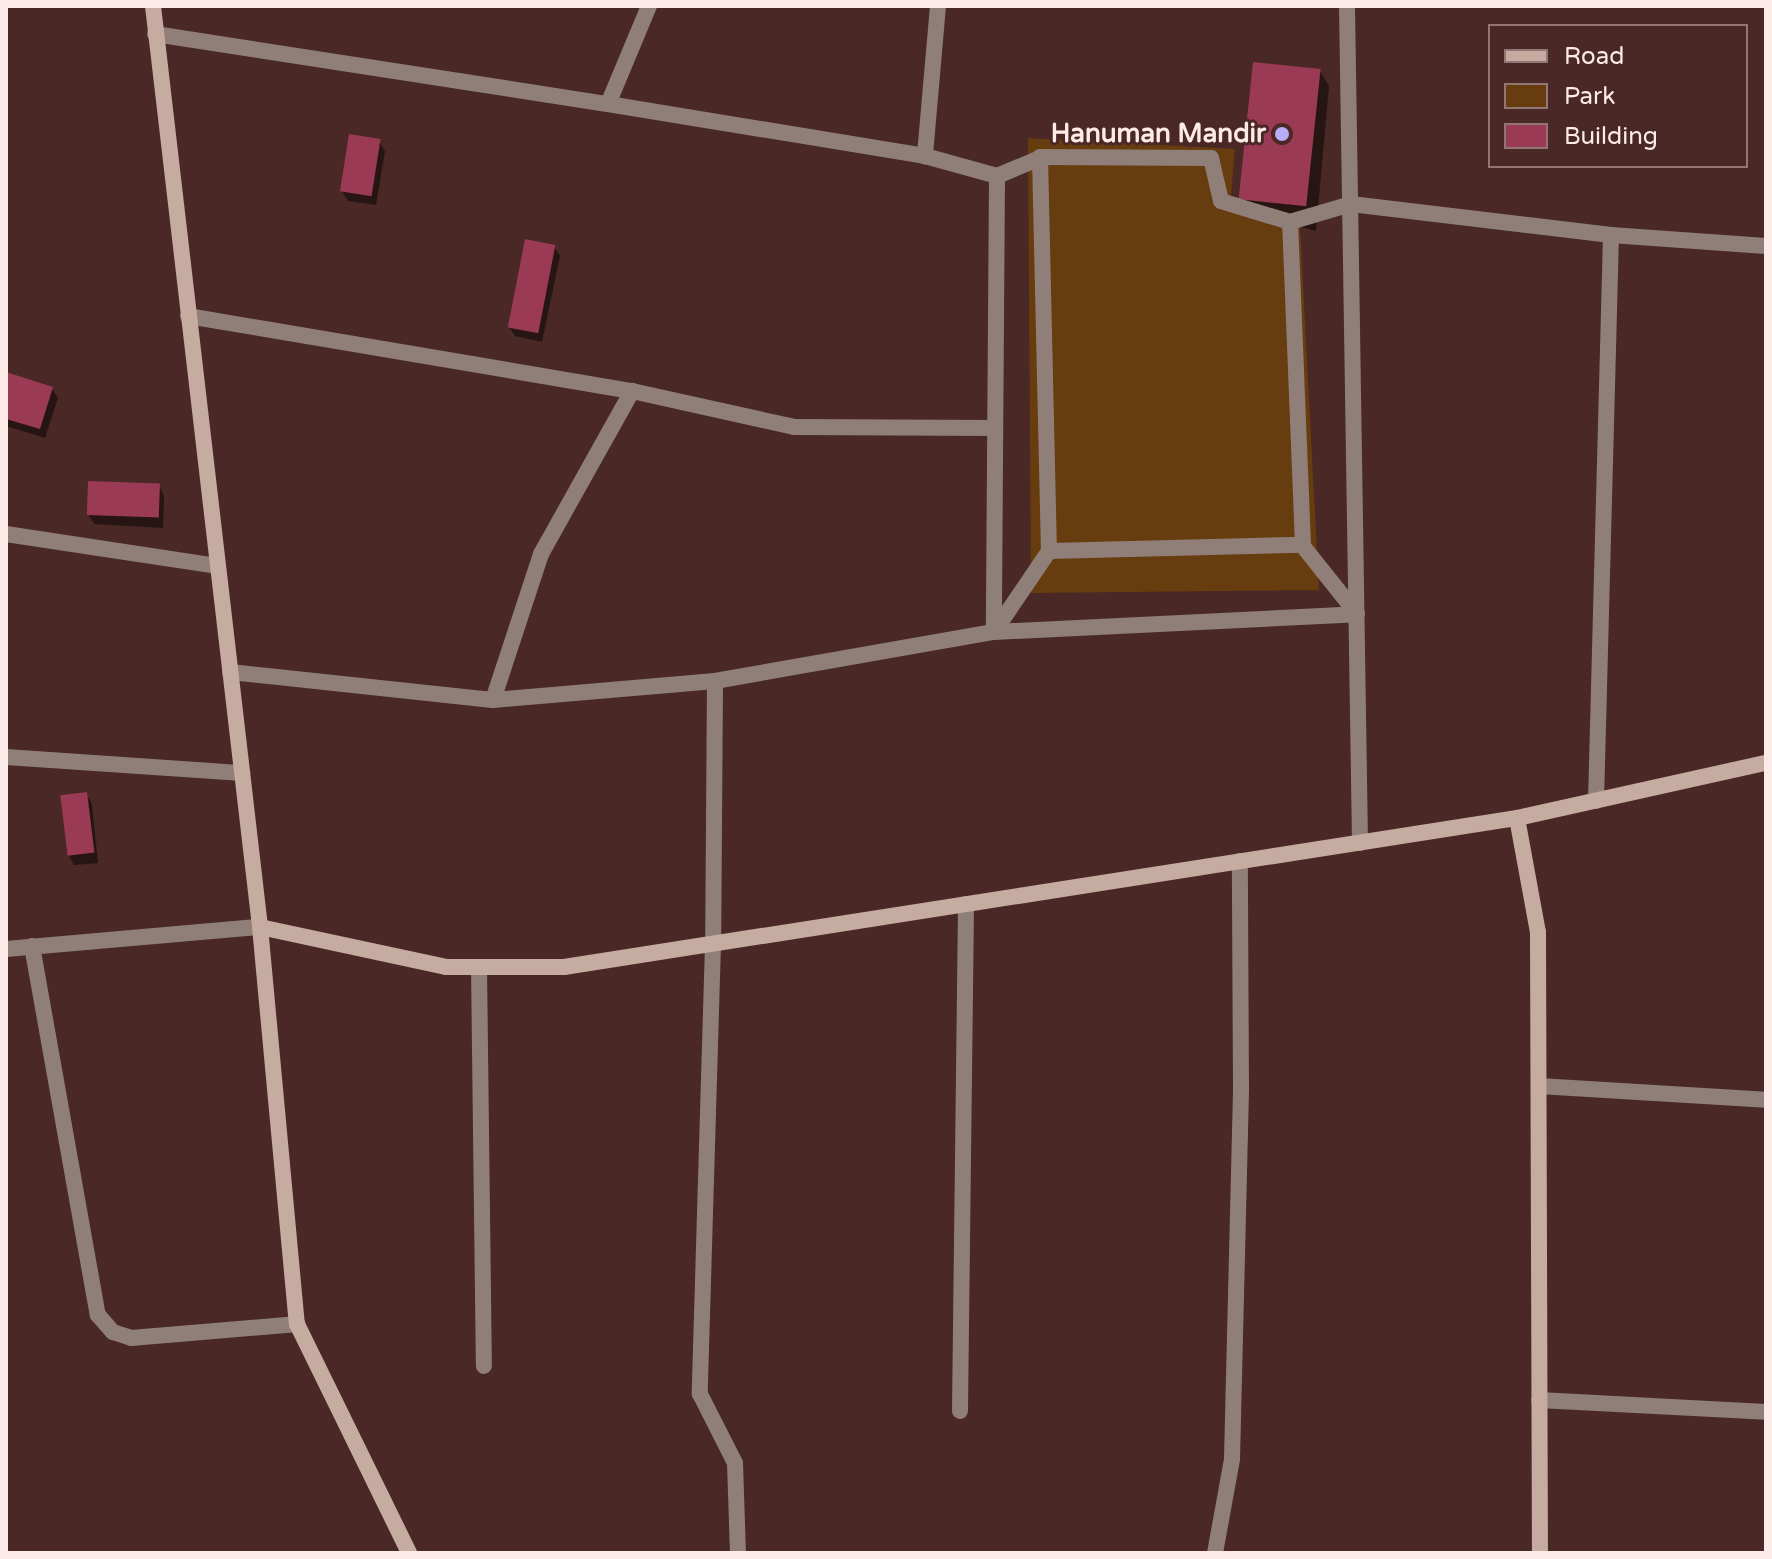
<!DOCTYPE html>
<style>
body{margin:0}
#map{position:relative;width:1772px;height:1559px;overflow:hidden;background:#492825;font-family:"Varela Round",sans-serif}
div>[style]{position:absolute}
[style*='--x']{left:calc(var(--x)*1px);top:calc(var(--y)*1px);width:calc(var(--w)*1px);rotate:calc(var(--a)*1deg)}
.green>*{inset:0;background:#673c0e}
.shadow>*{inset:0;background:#0007}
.building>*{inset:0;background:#9a3a54;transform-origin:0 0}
.street>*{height:16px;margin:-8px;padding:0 8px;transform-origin:8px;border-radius:8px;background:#907f79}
.secondary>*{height:16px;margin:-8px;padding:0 8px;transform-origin:8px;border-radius:8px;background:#c5aba0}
.dots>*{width:22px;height:22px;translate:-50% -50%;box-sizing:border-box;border:4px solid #492825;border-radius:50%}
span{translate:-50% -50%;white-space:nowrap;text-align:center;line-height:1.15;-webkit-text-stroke:6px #492825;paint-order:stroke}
.poi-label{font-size:26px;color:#fdebe9;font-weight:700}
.right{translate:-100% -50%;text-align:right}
.frame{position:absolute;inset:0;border:8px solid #fdebe9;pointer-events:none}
.legend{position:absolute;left:1488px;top:24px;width:260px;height:144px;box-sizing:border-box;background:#492825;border:2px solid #917673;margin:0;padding:10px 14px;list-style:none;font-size:24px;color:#fdebe9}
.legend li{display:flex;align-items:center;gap:16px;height:40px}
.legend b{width:40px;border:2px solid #917673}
</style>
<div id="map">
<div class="green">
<i style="clip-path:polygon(1028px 138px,1235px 149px,1231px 196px,1300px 227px,1319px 590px,1031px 593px)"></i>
</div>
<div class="shadow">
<i style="clip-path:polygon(1320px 71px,1329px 86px,1316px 231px,1254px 214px,1245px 199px)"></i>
<i style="clip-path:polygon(379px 141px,385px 151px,376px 205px,348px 201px,342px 191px)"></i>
<i style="clip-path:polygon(554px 247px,560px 256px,542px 342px,515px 336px,509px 327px)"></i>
<i style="clip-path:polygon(6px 374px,52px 389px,58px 398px,45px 438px,6px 426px)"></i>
<i style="clip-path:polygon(159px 486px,164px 496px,163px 528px,94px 524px,88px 514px)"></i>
<i style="clip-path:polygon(86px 794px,92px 804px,98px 863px,74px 865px,69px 856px)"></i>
</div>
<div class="building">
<i style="left:1253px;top:62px;width:68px;height:138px;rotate:6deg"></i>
<i style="left:349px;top:134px;width:32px;height:58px;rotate:9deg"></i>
<i style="left:525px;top:239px;width:31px;height:90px;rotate:11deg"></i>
<i style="clip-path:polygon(6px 372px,53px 387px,40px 429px,6px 419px)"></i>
<i style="left:88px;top:481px;width:72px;height:34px;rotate:2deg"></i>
<i style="left:87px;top:792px;width:61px;height:27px;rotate:83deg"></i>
</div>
<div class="street">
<i style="--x:649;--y:6;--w:106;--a:112.7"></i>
<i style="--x:608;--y:104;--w:321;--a:9.3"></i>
<i style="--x:938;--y:6;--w:151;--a:95"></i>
<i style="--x:925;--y:156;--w:75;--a:15.5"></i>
<i style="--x:997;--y:176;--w:456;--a:90.4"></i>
<i style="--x:994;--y:632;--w:363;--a:-2.8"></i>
<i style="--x:1347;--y:6;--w:837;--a:89.11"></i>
<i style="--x:155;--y:34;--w:458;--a:8.8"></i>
<i style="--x:997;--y:176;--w:47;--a:-22.7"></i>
<i style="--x:1290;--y:222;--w:72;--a:-163.1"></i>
<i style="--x:1221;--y:201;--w:44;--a:-103.1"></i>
<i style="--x:1211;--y:158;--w:171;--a:-179.7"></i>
<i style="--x:1040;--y:157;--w:394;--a:88.7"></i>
<i style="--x:1049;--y:551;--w:254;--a:-1.4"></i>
<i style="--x:1303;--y:545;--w:323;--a:-92.3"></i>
<i style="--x:1290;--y:222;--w:64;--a:-16.4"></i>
<i style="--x:1351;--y:204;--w:262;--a:6.8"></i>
<i style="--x:1611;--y:235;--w:155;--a:4.1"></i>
<i style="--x:188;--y:316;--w:450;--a:9.6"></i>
<i style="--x:632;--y:391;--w:166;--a:12.5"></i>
<i style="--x:794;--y:427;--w:201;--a:0.3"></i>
<i style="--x:6;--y:534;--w:213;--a:8.6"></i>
<i style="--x:1302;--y:545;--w:88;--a:51.4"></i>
<i style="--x:230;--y:672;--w:264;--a:6.1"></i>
<i style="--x:493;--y:700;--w:154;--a:-71.8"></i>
<i style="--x:541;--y:554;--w:187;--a:-60.8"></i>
<i style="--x:715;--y:681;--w:263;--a:90.4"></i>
<i style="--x:713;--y:944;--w:450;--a:91.7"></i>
<i style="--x:700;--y:1394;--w:77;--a:63.1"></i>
<i style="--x:735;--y:1463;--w:90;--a:88.1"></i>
<i style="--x:493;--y:700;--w:223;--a:-4.9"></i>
<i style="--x:715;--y:681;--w:283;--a:-10"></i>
<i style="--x:994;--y:632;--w:98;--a:-55.8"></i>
<i style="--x:6;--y:757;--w:237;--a:3.9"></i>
<i style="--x:1596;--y:801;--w:566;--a:-88.48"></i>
<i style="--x:32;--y:946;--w:375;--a:79.9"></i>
<i style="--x:98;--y:1315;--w:23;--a:49"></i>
<i style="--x:113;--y:1332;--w:19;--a:18"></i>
<i style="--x:131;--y:1338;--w:167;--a:-4.8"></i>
<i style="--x:6;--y:949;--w:255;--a:-5"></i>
<i style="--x:479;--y:967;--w:399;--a:89.3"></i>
<i style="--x:1539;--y:1086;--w:227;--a:3.5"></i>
<i style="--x:1539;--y:1400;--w:227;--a:3"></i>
<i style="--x:960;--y:1411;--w:507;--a:-89.32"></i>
<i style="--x:1215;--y:1553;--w:96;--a:-79.7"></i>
<i style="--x:1232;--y:1459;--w:372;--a:-88.6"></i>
<i style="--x:1241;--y:1087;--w:226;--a:-90.3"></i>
</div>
<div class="secondary">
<i style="--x:153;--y:6;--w:927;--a:83.37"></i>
<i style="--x:260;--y:927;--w:190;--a:12.1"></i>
<i style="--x:446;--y:967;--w:118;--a:0"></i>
<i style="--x:564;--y:967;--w:965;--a:-8.89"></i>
<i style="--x:1517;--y:818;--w:255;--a:-12.5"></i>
<i style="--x:1517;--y:818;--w:116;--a:79.6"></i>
<i style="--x:1538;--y:932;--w:621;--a:89.82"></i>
<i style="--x:260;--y:927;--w:399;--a:84.7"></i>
<i style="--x:297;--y:1324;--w:255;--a:63.9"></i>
</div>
<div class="dots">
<i style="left:1282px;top:134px;background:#b8abf7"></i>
</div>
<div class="poi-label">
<span class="right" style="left:1266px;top:134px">Hanuman Mandir</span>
</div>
<div class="frame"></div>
<ul class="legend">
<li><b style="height:10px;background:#c5aba0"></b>Road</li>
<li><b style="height:22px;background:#673c0e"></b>Park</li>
<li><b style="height:22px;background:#9a3a54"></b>Building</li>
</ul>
</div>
